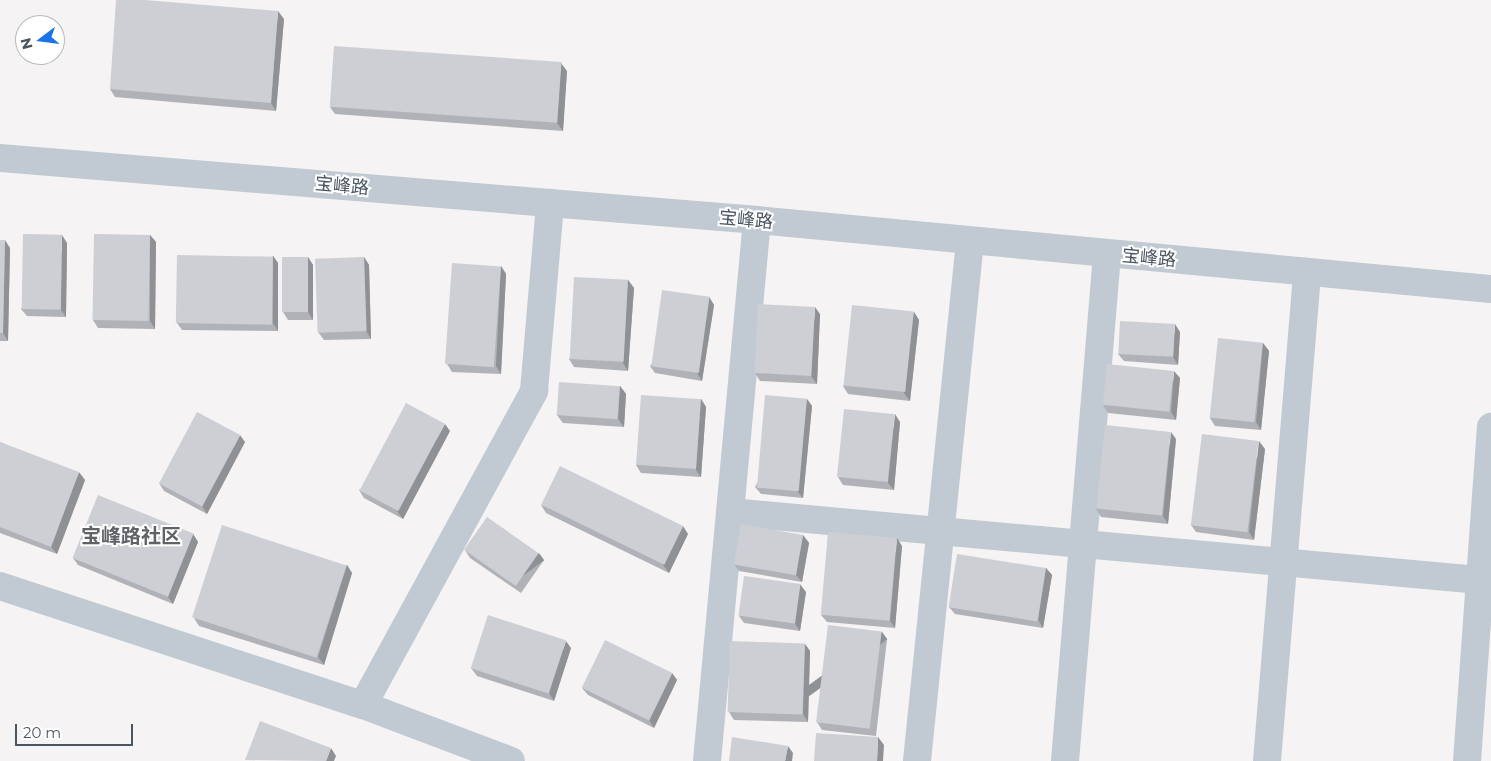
<!DOCTYPE html>
<meta charset="utf-8">
<style>
body{margin:0}
#map{position:relative;width:1491px;height:761px;overflow:hidden;background:#f5f3f3;font-family:Montserrat,"Noto Sans SC",sans-serif}
div>[style]{position:absolute}
[style*='--x']{left:calc(var(--x)*1px);top:calc(var(--y)*1px);width:calc(var(--w)*1px);rotate:calc(var(--a)*1deg)}
.minor>*{height:28px;margin:-14px;padding:0 14px;transform-origin:14px;border-radius:14px;background:#c1cad2}
.wall>*{inset:0;background:#b0b2b7}
.shaded-wall>*{inset:0;background:#909195;transform-origin:0 0}
.building>*{inset:0;background:#cdcfd5;transform-origin:0 0}
span{translate:-50% -50%;white-space:nowrap;text-align:center;line-height:1.15;-webkit-text-stroke:4px #fff;paint-order:stroke}
.street-label{font-size:18px;color:#4a5661}
.quarter-label{font-size:20px;color:#5f6368;font-weight:700}
.north{position:absolute;left:15px;top:15px;width:50px;height:50px;box-sizing:border-box;background:#fff;border:1px solid #b7bbc0;border-radius:50%;rotate:255deg;font-size:14px;font-weight:700;line-height:20px;text-align:center;color:#4a5661}
.north::after{content:'';display:block;margin:auto;width:18px;height:22px;background:#1a73e8;clip-path:polygon(50% 0,100% 100%,50% 72%,0 100%)}
.scale{position:absolute;left:15px;top:724px;width:118px;height:22px;box-sizing:border-box;border:2px solid #4a5661;border-top:0;padding-left:6px;font-size:15px;line-height:18px;white-space:nowrap;color:#4a5661;-webkit-text-stroke:4px #fff;paint-order:stroke}
</style>
<div id="map">
<div class="minor">
<i style="--x:0;--y:158;--w:760;--a:4.68"></i>
<i style="--x:757;--y:220;--w:737;--a:5.37"></i>
<i style="--x:730;--y:512;--w:764;--a:5.18"></i>
<i style="--x:0;--y:586;--w:382;--a:18.2"></i>
<i style="--x:363;--y:705;--w:158;--a:20.7"></i>
<i style="--x:363;--y:705;--w:358;--a:-61.4"></i>
<i style="--x:534;--y:391;--w:189;--a:-85.1"></i>
<i style="--x:707;--y:761;--w:543;--a:-84.72"></i>
<i style="--x:917;--y:761;--w:523;--a:-84.18"></i>
<i style="--x:1065;--y:761;--w:509;--a:-85.26"></i>
<i style="--x:1267;--y:761;--w:491;--a:-85.3"></i>
<i style="--x:1467;--y:761;--w:335;--a:-85.9"></i>
</div>
<div class="wall">
<i style="clip-path:polygon(284px 19px,276px 111px,115px 97px,110px 89px)"></i>
<i style="clip-path:polygon(567px 71px,563px 131px,335px 114px,330px 107px)"></i>
<i style="clip-path:polygon(150px 235px,156px 242px,155px 329px,98px 328px,93px 320px)"></i>
<i style="clip-path:polygon(0 240px,10px 248px,8px 341px,0 341px)"></i>
<i style="clip-path:polygon(67px 243px,66px 317px,27px 316px,21px 309px)"></i>
<i style="clip-path:polygon(273px 256px,278px 263px,278px 331px,182px 330px,177px 323px)"></i>
<i style="clip-path:polygon(308px 257px,313px 265px,313px 320px,288px 320px,283px 312px)"></i>
<i style="clip-path:polygon(364px 257px,369px 265px,371px 339px,324px 340px,318px 332px)"></i>
<i style="clip-path:polygon(501px 266px,506px 274px,501px 374px,452px 372px,447px 364px)"></i>
<i style="clip-path:polygon(628px 280px,634px 288px,628px 371px,574px 367px,569px 359px)"></i>
<i style="clip-path:polygon(709px 297px,714px 305px,702px 381px,655px 373px,650px 366px)"></i>
<i style="clip-path:polygon(914px 312px,919px 320px,910px 401px,848px 394px,843px 386px)"></i>
<i style="clip-path:polygon(820px 314px,817px 384px,760px 381px,755px 373px)"></i>
<i style="clip-path:polygon(1180px 332px,1178px 365px,1124px 361px,1118px 354px)"></i>
<i style="clip-path:polygon(1263px 343px,1269px 351px,1261px 430px,1215px 426px,1210px 418px)"></i>
<i style="clip-path:polygon(1180px 378px,1176px 420px,1108px 413px,1103px 405px)"></i>
<i style="clip-path:polygon(620px 386px,626px 394px,624px 427px,563px 423px,557px 415px)"></i>
<i style="clip-path:polygon(701px 399px,706px 407px,701px 477px,641px 473px,636px 465px)"></i>
<i style="clip-path:polygon(807px 399px,812px 406px,803px 498px,761px 494px,755px 487px)"></i>
<i style="clip-path:polygon(900px 422px,894px 490px,843px 485px,838px 477px)"></i>
<i style="clip-path:polygon(450px 431px,403px 519px,364px 498px,359px 490px)"></i>
<i style="clip-path:polygon(1176px 439px,1168px 524px,1101px 517px,1096px 509px)"></i>
<i style="clip-path:polygon(0 442px,85px 480px,57px 554px,0 533px)"></i>
<i style="clip-path:polygon(245px 442px,207px 514px,164px 491px,159px 483px)"></i>
<i style="clip-path:polygon(1265px 449px,1254px 540px,1196px 532px,1191px 525px)"></i>
<i style="clip-path:polygon(541px 505px,688px 534px,669px 573px,546px 513px)"></i>
<i style="clip-path:polygon(193px 534px,198px 542px,173px 604px,78px 565px,73px 558px)"></i>
<i style="clip-path:polygon(803px 535px,809px 543px,802px 582px,739px 571px,734px 564px)"></i>
<i style="clip-path:polygon(902px 546px,895px 628px,827px 622px,821px 615px)"></i>
<i style="clip-path:polygon(465px 550px,544px 560px,521px 593px,470px 558px)"></i>
<i style="clip-path:polygon(347px 565px,352px 573px,324px 665px,199px 626px,194px 618px)"></i>
<i style="clip-path:polygon(1046px 568px,1052px 575px,1043px 628px,955px 614px,949px 607px)"></i>
<i style="clip-path:polygon(806px 592px,800px 631px,744px 623px,739px 616px)"></i>
<i style="clip-path:polygon(882px 632px,887px 639px,876px 736px,822px 730px,817px 722px)"></i>
<i style="clip-path:polygon(805px 644px,810px 651px,808px 722px,734px 720px,729px 712px)"></i>
<i style="clip-path:polygon(571px 648px,554px 701px,477px 676px,471px 668px)"></i>
<i style="clip-path:polygon(672px 673px,677px 680px,654px 728px,588px 695px,582px 688px)"></i>
</div>
<div class="shaded-wall">
<i style="clip-path:polygon(278px 11px,284px 19px,276px 111px,271px 103px)"></i>
<i style="clip-path:polygon(561px 63px,567px 71px,563px 131px,557px 123px)"></i>
<i style="clip-path:polygon(62px 235px,67px 243px,66px 317px,61px 310px)"></i>
<i style="clip-path:polygon(150px 235px,156px 242px,155px 329px,150px 321px)"></i>
<i style="clip-path:polygon(5px 240px,10px 248px,8px 341px,3px 333px)"></i>
<i style="clip-path:polygon(273px 256px,278px 263px,278px 331px,273px 323px)"></i>
<i style="clip-path:polygon(308px 257px,313px 265px,313px 320px,308px 312px)"></i>
<i style="clip-path:polygon(364px 257px,369px 265px,371px 339px,366px 331px)"></i>
<i style="clip-path:polygon(501px 266px,506px 274px,501px 374px,496px 366px)"></i>
<i style="clip-path:polygon(628px 280px,634px 288px,628px 371px,623px 363px)"></i>
<i style="clip-path:polygon(709px 297px,714px 305px,702px 381px,697px 373px)"></i>
<i style="clip-path:polygon(815px 307px,820px 314px,817px 384px,811px 376px)"></i>
<i style="clip-path:polygon(914px 312px,919px 320px,910px 401px,904px 393px)"></i>
<i style="clip-path:polygon(1175px 324px,1180px 332px,1178px 365px,1173px 357px)"></i>
<i style="clip-path:polygon(1263px 343px,1269px 351px,1261px 430px,1256px 422px)"></i>
<i style="clip-path:polygon(1174px 371px,1180px 378px,1176px 420px,1171px 412px)"></i>
<i style="clip-path:polygon(620px 386px,626px 394px,624px 427px,618px 419px)"></i>
<i style="clip-path:polygon(701px 399px,706px 407px,701px 477px,696px 470px)"></i>
<i style="clip-path:polygon(807px 399px,812px 406px,803px 498px,797px 491px)"></i>
<i style="clip-path:polygon(895px 414px,900px 422px,894px 490px,888px 483px)"></i>
<i style="clip-path:polygon(445px 424px,450px 431px,403px 519px,397px 511px)"></i>
<i style="clip-path:polygon(1171px 432px,1176px 439px,1168px 524px,1163px 516px)"></i>
<i style="clip-path:polygon(240px 435px,245px 442px,207px 514px,202px 506px)"></i>
<i style="clip-path:polygon(1259px 441px,1265px 449px,1254px 540px,1249px 532px)"></i>
<i style="clip-path:polygon(79px 472px,85px 480px,57px 554px,51px 547px)"></i>
<i style="clip-path:polygon(683px 526px,688px 534px,669px 573px,663px 565px)"></i>
<i style="clip-path:polygon(193px 534px,198px 542px,173px 604px,168px 597px)"></i>
<i style="clip-path:polygon(803px 535px,809px 543px,802px 582px,796px 575px)"></i>
<i style="clip-path:polygon(897px 538px,902px 546px,895px 628px,890px 621px)"></i>
<i style="left:539px;top:553px;width:9px;height:40px;rotate:54deg"></i>
<i style="clip-path:polygon(347px 565px,352px 573px,324px 665px,318px 657px)"></i>
<i style="clip-path:polygon(1046px 568px,1052px 575px,1043px 628px,1038px 620px)"></i>
<i style="clip-path:polygon(800px 584px,806px 592px,800px 631px,795px 624px)"></i>
<i style="left:882px;top:632px;width:9px;height:98px;rotate:54deg"></i>
<i style="clip-path:polygon(566px 641px,571px 648px,554px 701px,549px 693px)"></i>
<i style="clip-path:polygon(805px 644px,810px 651px,808px 722px,803px 714px)"></i>
<i style="clip-path:polygon(672px 673px,677px 680px,654px 728px,649px 720px)"></i>
<i style="clip-path:polygon(878px 737px,884px 745px,883px 761px,877px 761px)"></i>
<i style="clip-path:polygon(788px 746px,793px 753px,792px 761px,785px 761px)"></i>
<i style="clip-path:polygon(331px 748px,336px 756px,334px 761px,326px 761px)"></i>
</div>
<div class="building">
<i style="clip-path:polygon(116px 0,145px 0,278px 11px,271px 103px,110px 89px)"></i>
<i style="left:334px;top:46px;width:228px;height:61px;rotate:4deg"></i>
<i style="left:23px;top:234px;width:39px;height:75px;rotate:1deg"></i>
<i style="left:94px;top:234px;width:56px;height:86px;rotate:1deg"></i>
<i style="clip-path:polygon(0 240px,5px 240px,3px 333px,0 333px)"></i>
<i style="left:177px;top:255px;width:96px;height:68px;rotate:1deg"></i>
<i style="left:282px;top:257px;width:26px;height:55px"></i>
<i style="left:364px;top:257px;width:74px;height:49px;rotate:88deg"></i>
<i style="left:452px;top:263px;width:49px;height:101px;rotate:4deg"></i>
<i style="left:574px;top:277px;width:54px;height:82px;rotate:3deg"></i>
<i style="left:662px;top:290px;width:48px;height:77px;rotate:8deg"></i>
<i style="left:758px;top:304px;width:57px;height:69px;rotate:3deg"></i>
<i style="left:852px;top:305px;width:62px;height:81px;rotate:6deg"></i>
<i style="left:1120px;top:321px;width:55px;height:33px;rotate:3deg"></i>
<i style="left:1218px;top:338px;width:45px;height:80px;rotate:6deg"></i>
<i style="left:1107px;top:364px;width:67px;height:41px;rotate:6deg"></i>
<i style="left:559px;top:382px;width:61px;height:33px;rotate:4deg"></i>
<i style="left:641px;top:395px;width:60px;height:70px;rotate:4deg"></i>
<i style="left:765px;top:395px;width:42px;height:93px;rotate:5deg"></i>
<i style="left:406px;top:403px;width:44px;height:99px;rotate:28deg"></i>
<i style="left:844px;top:409px;width:51px;height:68px;rotate:6deg"></i>
<i style="left:197px;top:412px;width:49px;height:81px;rotate:28deg"></i>
<i style="left:1105px;top:425px;width:66px;height:84px;rotate:6deg"></i>
<i style="left:1202px;top:434px;width:57px;height:92px;rotate:7deg"></i>
<i style="clip-path:polygon(0 442px,79px 472px,51px 547px,0 527px)"></i>
<i style="left:560px;top:466px;width:137px;height:43px;rotate:26deg"></i>
<i style="left:98px;top:495px;width:103px;height:68px;rotate:22deg"></i>
<i style="left:487px;top:517px;width:63px;height:40px;rotate:35deg"></i>
<i style="left:741px;top:524px;width:63px;height:41px;rotate:10deg"></i>
<i style="left:222px;top:525px;width:131px;height:97px;rotate:18deg"></i>
<i style="left:828px;top:532px;width:69px;height:83px;rotate:5deg"></i>
<i style="left:957px;top:554px;width:90px;height:54px;rotate:9deg"></i>
<i style="left:744px;top:576px;width:57px;height:40px;rotate:8deg"></i>
<i style="left:488px;top:615px;width:82px;height:56px;rotate:18deg"></i>
<i style="left:828px;top:625px;width:54px;height:98px;rotate:7deg"></i>
<i style="left:605px;top:640px;width:75px;height:53px;rotate:26deg"></i>
<i style="left:730px;top:641px;width:75px;height:71px;rotate:2deg"></i>
<i style="clip-path:polygon(260px 721px,331px 748px,326px 761px,245px 760px)"></i>
<i style="clip-path:polygon(816px 733px,878px 737px,877px 761px,814px 761px)"></i>
<i style="clip-path:polygon(732px 737px,788px 746px,785px 761px,729px 761px)"></i>
</div>
<div class="street-label">
<span style="left:342px;top:186px;rotate:5deg">宝峰路</span>
<span style="left:746px;top:220px;rotate:5deg">宝峰路</span>
<span style="left:1149px;top:258px;rotate:5deg">宝峰路</span>
</div>
<div class="quarter-label">
<span style="left:131px;top:536px">宝峰路社区</span>
</div>
<div class="north">N</div>
<div class="scale">20 m</div>
</div>
